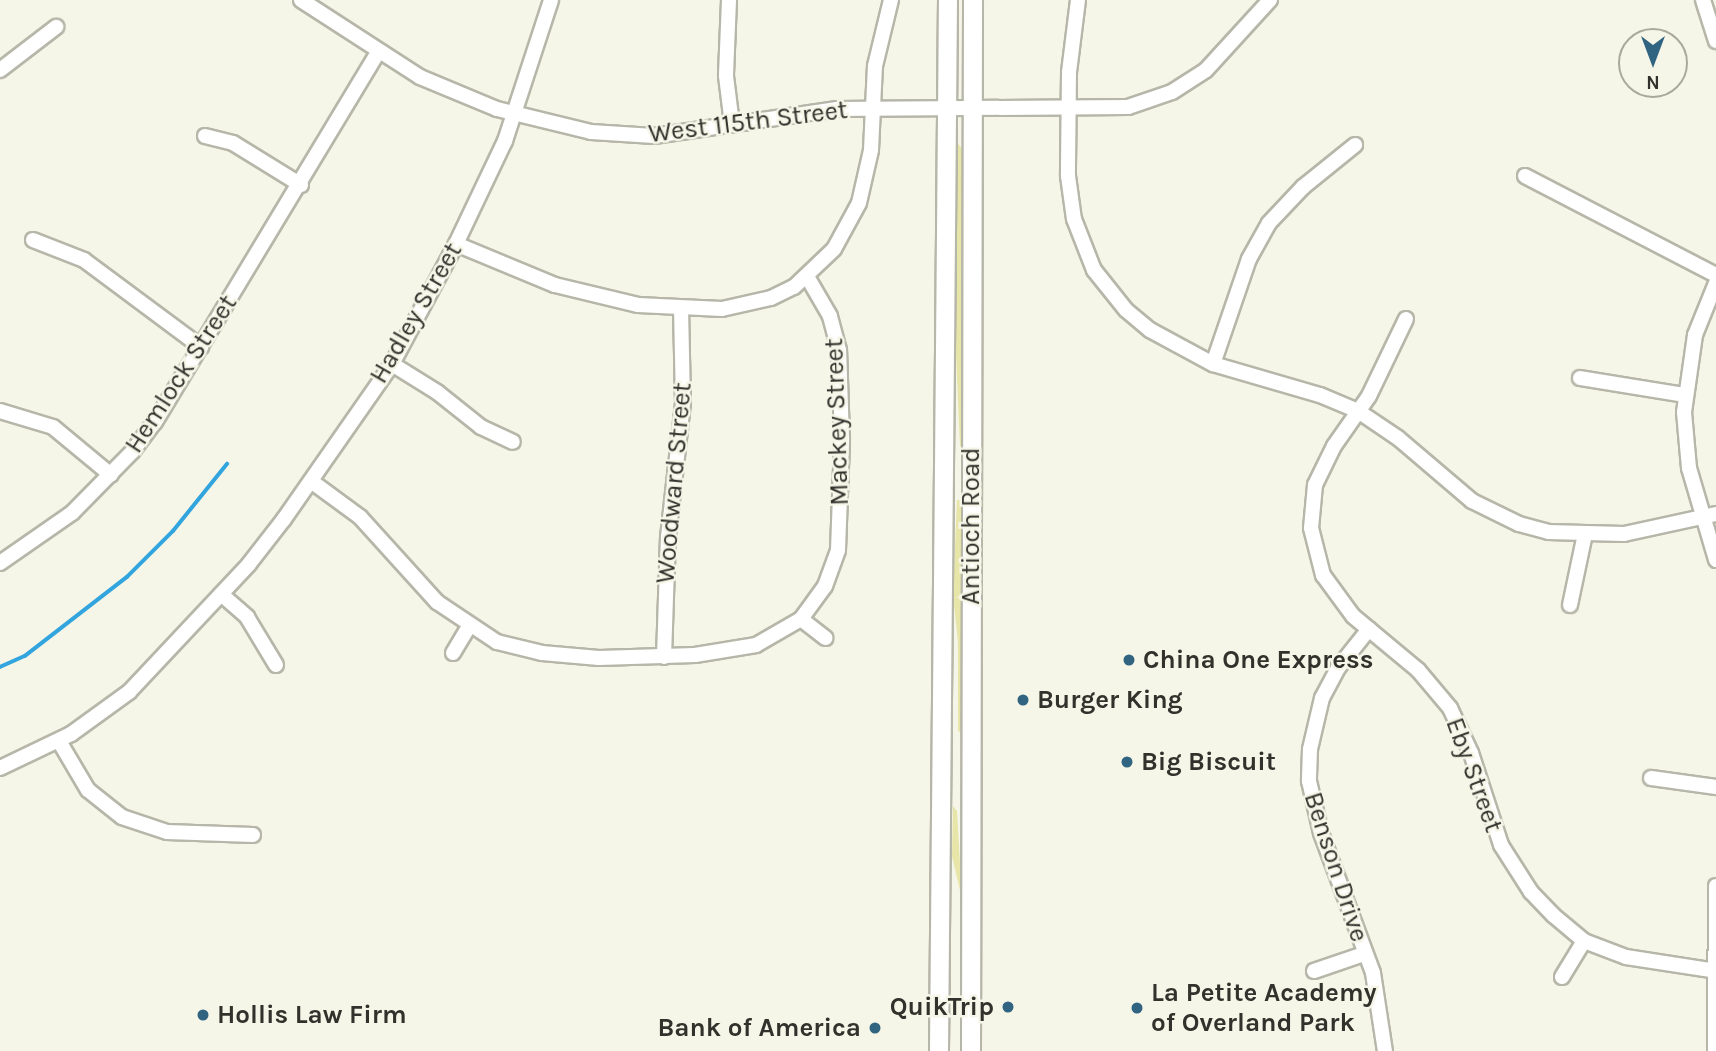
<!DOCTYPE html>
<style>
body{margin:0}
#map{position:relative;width:1716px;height:1051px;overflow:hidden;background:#f6f6e8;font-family:Karla,sans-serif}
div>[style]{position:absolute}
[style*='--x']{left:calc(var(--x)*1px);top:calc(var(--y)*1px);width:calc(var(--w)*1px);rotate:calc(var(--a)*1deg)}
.green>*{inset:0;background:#e7e5a8}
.stream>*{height:3.5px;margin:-1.75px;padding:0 1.75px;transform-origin:1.75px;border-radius:1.75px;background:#32a5de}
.roads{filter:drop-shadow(2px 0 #b6b6a9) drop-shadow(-2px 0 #b6b6a9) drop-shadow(0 2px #b6b6a9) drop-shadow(0 -2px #b6b6a9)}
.minor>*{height:14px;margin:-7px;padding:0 7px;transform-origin:7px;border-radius:7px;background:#fff}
.major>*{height:18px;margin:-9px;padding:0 9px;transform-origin:9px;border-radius:9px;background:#fff}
.dots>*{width:19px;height:19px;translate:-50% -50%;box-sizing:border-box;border:4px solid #f6f6e8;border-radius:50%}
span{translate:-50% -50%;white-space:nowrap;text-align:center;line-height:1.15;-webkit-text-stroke:5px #f6f6e8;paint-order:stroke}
.street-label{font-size:26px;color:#32322d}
.poi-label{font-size:26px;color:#32322d;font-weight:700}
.left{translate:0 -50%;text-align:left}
.right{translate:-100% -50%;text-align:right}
.north{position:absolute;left:1618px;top:28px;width:70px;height:70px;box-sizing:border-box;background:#f6f6e8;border:2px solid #a8a89d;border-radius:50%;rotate:180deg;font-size:19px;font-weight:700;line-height:28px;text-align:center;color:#32322d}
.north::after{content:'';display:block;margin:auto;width:24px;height:32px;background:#316481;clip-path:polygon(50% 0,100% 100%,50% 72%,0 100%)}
</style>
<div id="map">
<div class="green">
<i style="clip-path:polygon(957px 142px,962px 149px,965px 301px,964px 448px,960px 446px,955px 331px)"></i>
<i style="clip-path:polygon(957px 500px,962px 500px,965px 508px,963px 737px,958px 730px,958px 642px,953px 595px)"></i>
<i style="clip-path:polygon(953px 806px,957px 811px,962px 899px,952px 856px)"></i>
</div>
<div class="stream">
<i style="--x:0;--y:667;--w:27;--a:-24"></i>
<i style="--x:25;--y:656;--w:129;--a:-37.8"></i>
<i style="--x:127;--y:577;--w:65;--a:-45"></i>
<i style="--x:173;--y:531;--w:86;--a:-51.1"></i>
</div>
<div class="roads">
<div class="minor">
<i style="--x:301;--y:0;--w:142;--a:32.9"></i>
<i style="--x:420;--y:77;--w:83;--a:22.6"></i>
<i style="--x:497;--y:109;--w:97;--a:13.7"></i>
<i style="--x:591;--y:132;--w:63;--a:3.6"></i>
<i style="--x:654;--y:136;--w:185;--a:-8.4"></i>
<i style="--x:837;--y:109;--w:291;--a:-0.4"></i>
<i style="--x:1128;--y:107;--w:46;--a:-18.8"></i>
<i style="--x:1172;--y:92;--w:40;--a:-32.9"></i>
<i style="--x:1206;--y:70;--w:95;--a:-47.6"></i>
<i style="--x:729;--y:0;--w:76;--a:92.3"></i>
<i style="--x:726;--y:76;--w:48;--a:82.9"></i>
<i style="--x:1078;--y:0;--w:73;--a:97.1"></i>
<i style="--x:1069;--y:72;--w:104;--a:90.6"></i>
<i style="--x:1068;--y:176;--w:43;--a:82.1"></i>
<i style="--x:1074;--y:219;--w:55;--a:68.6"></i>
<i style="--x:1094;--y:270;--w:51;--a:51.3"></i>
<i style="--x:1126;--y:310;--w:31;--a:40"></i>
<i style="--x:1150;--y:330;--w:72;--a:28.4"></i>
<i style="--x:1213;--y:364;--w:111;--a:16.2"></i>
<i style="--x:1320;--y:395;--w:41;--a:22.8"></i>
<i style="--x:1358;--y:411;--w:48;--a:34"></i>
<i style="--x:1398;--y:438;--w:97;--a:40.4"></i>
<i style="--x:1472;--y:501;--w:52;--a:26.1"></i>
<i style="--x:1519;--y:524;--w:30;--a:15"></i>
<i style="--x:1548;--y:532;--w:76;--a:1.5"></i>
<i style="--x:1624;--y:534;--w:94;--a:-12.3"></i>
<i style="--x:1703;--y:0;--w:43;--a:72.4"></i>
<i style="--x:0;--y:70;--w:71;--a:-37.5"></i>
<i style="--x:205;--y:136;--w:29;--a:14"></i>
<i style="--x:233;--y:143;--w:80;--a:31.7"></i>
<i style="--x:1525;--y:176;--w:215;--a:27.4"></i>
<i style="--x:33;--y:240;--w:55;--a:21.4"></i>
<i style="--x:84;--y:260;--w:146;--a:36.6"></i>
<i style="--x:456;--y:244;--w:107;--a:22.5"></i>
<i style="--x:555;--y:285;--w:85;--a:13.5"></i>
<i style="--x:638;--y:305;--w:84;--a:2.7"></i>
<i style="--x:722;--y:309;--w:50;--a:-12.7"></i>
<i style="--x:771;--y:298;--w:25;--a:-26"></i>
<i style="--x:794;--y:287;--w:55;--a:-43.5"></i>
<i style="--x:834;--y:249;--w:52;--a:-61.5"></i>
<i style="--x:859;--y:203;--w:54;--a:-77.2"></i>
<i style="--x:871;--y:150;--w:84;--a:-87.3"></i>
<i style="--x:875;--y:66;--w:68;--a:-76.4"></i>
<i style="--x:1716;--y:283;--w:56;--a:112"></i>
<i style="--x:1695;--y:335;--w:78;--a:98.1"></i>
<i style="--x:1684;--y:412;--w:56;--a:84.9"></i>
<i style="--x:1689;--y:468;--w:96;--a:73.6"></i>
<i style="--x:1406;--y:319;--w:85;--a:115.7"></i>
<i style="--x:1369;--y:396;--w:61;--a:125"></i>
<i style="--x:1334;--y:446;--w:43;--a:116"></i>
<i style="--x:1315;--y:485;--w:43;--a:95.3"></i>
<i style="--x:1311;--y:528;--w:49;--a:75.7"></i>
<i style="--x:1323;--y:575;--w:51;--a:53.8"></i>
<i style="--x:1353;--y:616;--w:85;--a:39.7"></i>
<i style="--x:1418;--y:670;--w:50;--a:49.9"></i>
<i style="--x:1450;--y:708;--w:50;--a:65"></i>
<i style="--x:1471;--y:753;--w:97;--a:71.9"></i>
<i style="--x:1501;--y:845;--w:56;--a:57.4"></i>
<i style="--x:1531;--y:892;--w:32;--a:46"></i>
<i style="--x:1553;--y:915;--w:40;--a:40"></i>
<i style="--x:1584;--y:941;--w:45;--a:20.9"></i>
<i style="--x:1626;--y:957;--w:91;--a:8.8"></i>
<i style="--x:392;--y:364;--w:53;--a:31.9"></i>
<i style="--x:437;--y:392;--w:56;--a:38.5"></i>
<i style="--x:481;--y:427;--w:35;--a:25"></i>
<i style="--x:1213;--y:364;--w:111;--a:-71.1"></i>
<i style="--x:1249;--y:259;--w:41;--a:-60.9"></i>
<i style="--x:1269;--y:223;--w:50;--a:-46.6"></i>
<i style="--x:1303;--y:187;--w:67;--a:-38.9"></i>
<i style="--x:1580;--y:378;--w:106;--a:9.2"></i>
<i style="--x:0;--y:411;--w:55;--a:16.8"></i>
<i style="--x:53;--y:427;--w:75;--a:39.6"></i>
<i style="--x:311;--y:481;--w:61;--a:36.3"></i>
<i style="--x:360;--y:517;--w:115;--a:47.8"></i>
<i style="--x:437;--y:602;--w:72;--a:33.7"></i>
<i style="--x:497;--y:642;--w:46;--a:13.7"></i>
<i style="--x:542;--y:653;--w:57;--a:5"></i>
<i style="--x:599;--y:658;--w:96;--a:-1.8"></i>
<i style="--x:695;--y:655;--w:62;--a:-9.3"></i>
<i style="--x:756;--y:645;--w:52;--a:-30"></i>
<i style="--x:801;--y:619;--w:41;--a:-54"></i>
<i style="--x:825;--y:586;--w:38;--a:-70"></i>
<i style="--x:838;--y:550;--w:111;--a:-87.9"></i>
<i style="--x:842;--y:439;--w:89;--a:-91.9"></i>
<i style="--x:839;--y:350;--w:35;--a:-105"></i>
<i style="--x:830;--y:316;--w:44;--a:-120.1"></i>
<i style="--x:0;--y:563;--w:88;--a:-34.8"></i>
<i style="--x:72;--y:513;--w:86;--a:-45.5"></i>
<i style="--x:132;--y:452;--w:38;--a:-53"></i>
<i style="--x:155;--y:422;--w:431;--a:-58.9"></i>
<i style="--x:221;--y:594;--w:35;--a:41"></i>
<i style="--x:247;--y:617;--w:56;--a:58.9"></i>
<i style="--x:1570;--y:605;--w:73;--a:-78.1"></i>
<i style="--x:801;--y:619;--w:31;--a:38"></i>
<i style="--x:1369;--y:629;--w:50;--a:128.5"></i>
<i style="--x:1338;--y:668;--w:34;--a:118"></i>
<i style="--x:1322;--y:698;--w:52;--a:103.2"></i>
<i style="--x:1310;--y:749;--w:32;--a:92"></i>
<i style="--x:1309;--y:781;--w:53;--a:77"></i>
<i style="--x:1321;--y:833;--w:149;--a:69.6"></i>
<i style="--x:1373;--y:973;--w:79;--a:81.3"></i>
<i style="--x:453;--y:653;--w:31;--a:-59"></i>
<i style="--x:664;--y:657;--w:120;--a:-88.1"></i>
<i style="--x:668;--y:537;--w:135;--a:-83.6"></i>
<i style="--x:683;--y:403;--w:94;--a:-91.2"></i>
<i style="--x:59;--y:741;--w:57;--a:59.4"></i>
<i style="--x:88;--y:790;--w:43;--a:38.5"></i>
<i style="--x:122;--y:817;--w:47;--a:18.4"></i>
<i style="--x:167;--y:832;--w:86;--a:2"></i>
<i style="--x:0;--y:768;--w:79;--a:-25.6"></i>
<i style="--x:71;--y:734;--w:72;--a:-35.9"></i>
<i style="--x:129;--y:692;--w:175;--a:-46.8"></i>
<i style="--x:249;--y:564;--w:57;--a:-52.1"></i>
<i style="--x:284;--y:519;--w:189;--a:-55.1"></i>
<i style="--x:392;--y:364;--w:136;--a:-61.9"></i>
<i style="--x:456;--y:244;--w:114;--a:-64.6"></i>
<i style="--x:505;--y:141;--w:148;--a:-71.9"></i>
<i style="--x:1651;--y:778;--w:66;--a:7.9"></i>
<i style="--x:1314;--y:971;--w:53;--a:-18.8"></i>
<i style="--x:1562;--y:977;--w:42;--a:-58.6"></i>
<i style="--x:1715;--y:1051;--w:165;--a:-89.7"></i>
</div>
<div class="major">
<i style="--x:939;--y:1051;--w:1051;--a:-89.51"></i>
<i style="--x:971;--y:1051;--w:1051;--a:-89.89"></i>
</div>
</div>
<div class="dots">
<i style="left:1129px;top:660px;background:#316481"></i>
<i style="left:1023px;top:700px;background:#316481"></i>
<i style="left:1127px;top:762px;background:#316481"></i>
<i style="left:1008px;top:1007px;background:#316481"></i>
<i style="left:1137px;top:1008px;background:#316481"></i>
<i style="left:203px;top:1015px;background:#316481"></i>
<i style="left:875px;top:1028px;background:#316481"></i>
</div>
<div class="street-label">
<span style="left:748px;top:122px;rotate:-7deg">West 115th Street</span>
<span style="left:416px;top:313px;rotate:-60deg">Hadley Street</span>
<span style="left:181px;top:374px;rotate:-57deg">Hemlock Street</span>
<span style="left:837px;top:422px;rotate:-92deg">Mackey Street</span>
<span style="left:674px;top:483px;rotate:-85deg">Woodward Street</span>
<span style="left:971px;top:526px;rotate:-90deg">Antioch Road</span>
<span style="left:1474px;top:775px;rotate:70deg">Eby Street</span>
<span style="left:1336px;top:867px;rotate:72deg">Benson Drive</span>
</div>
<div class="poi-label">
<span class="left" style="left:1143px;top:660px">China One Express</span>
<span class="left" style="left:1037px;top:700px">Burger King</span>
<span class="left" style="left:1141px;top:762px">Big Biscuit</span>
<span class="left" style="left:1151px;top:1008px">La Petite Academy<br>of Overland Park</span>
<span class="right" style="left:994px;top:1007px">QuikTrip</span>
<span class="left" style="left:217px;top:1015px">Hollis Law Firm</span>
<span class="right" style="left:861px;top:1028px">Bank of America</span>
</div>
<div class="north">N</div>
</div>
